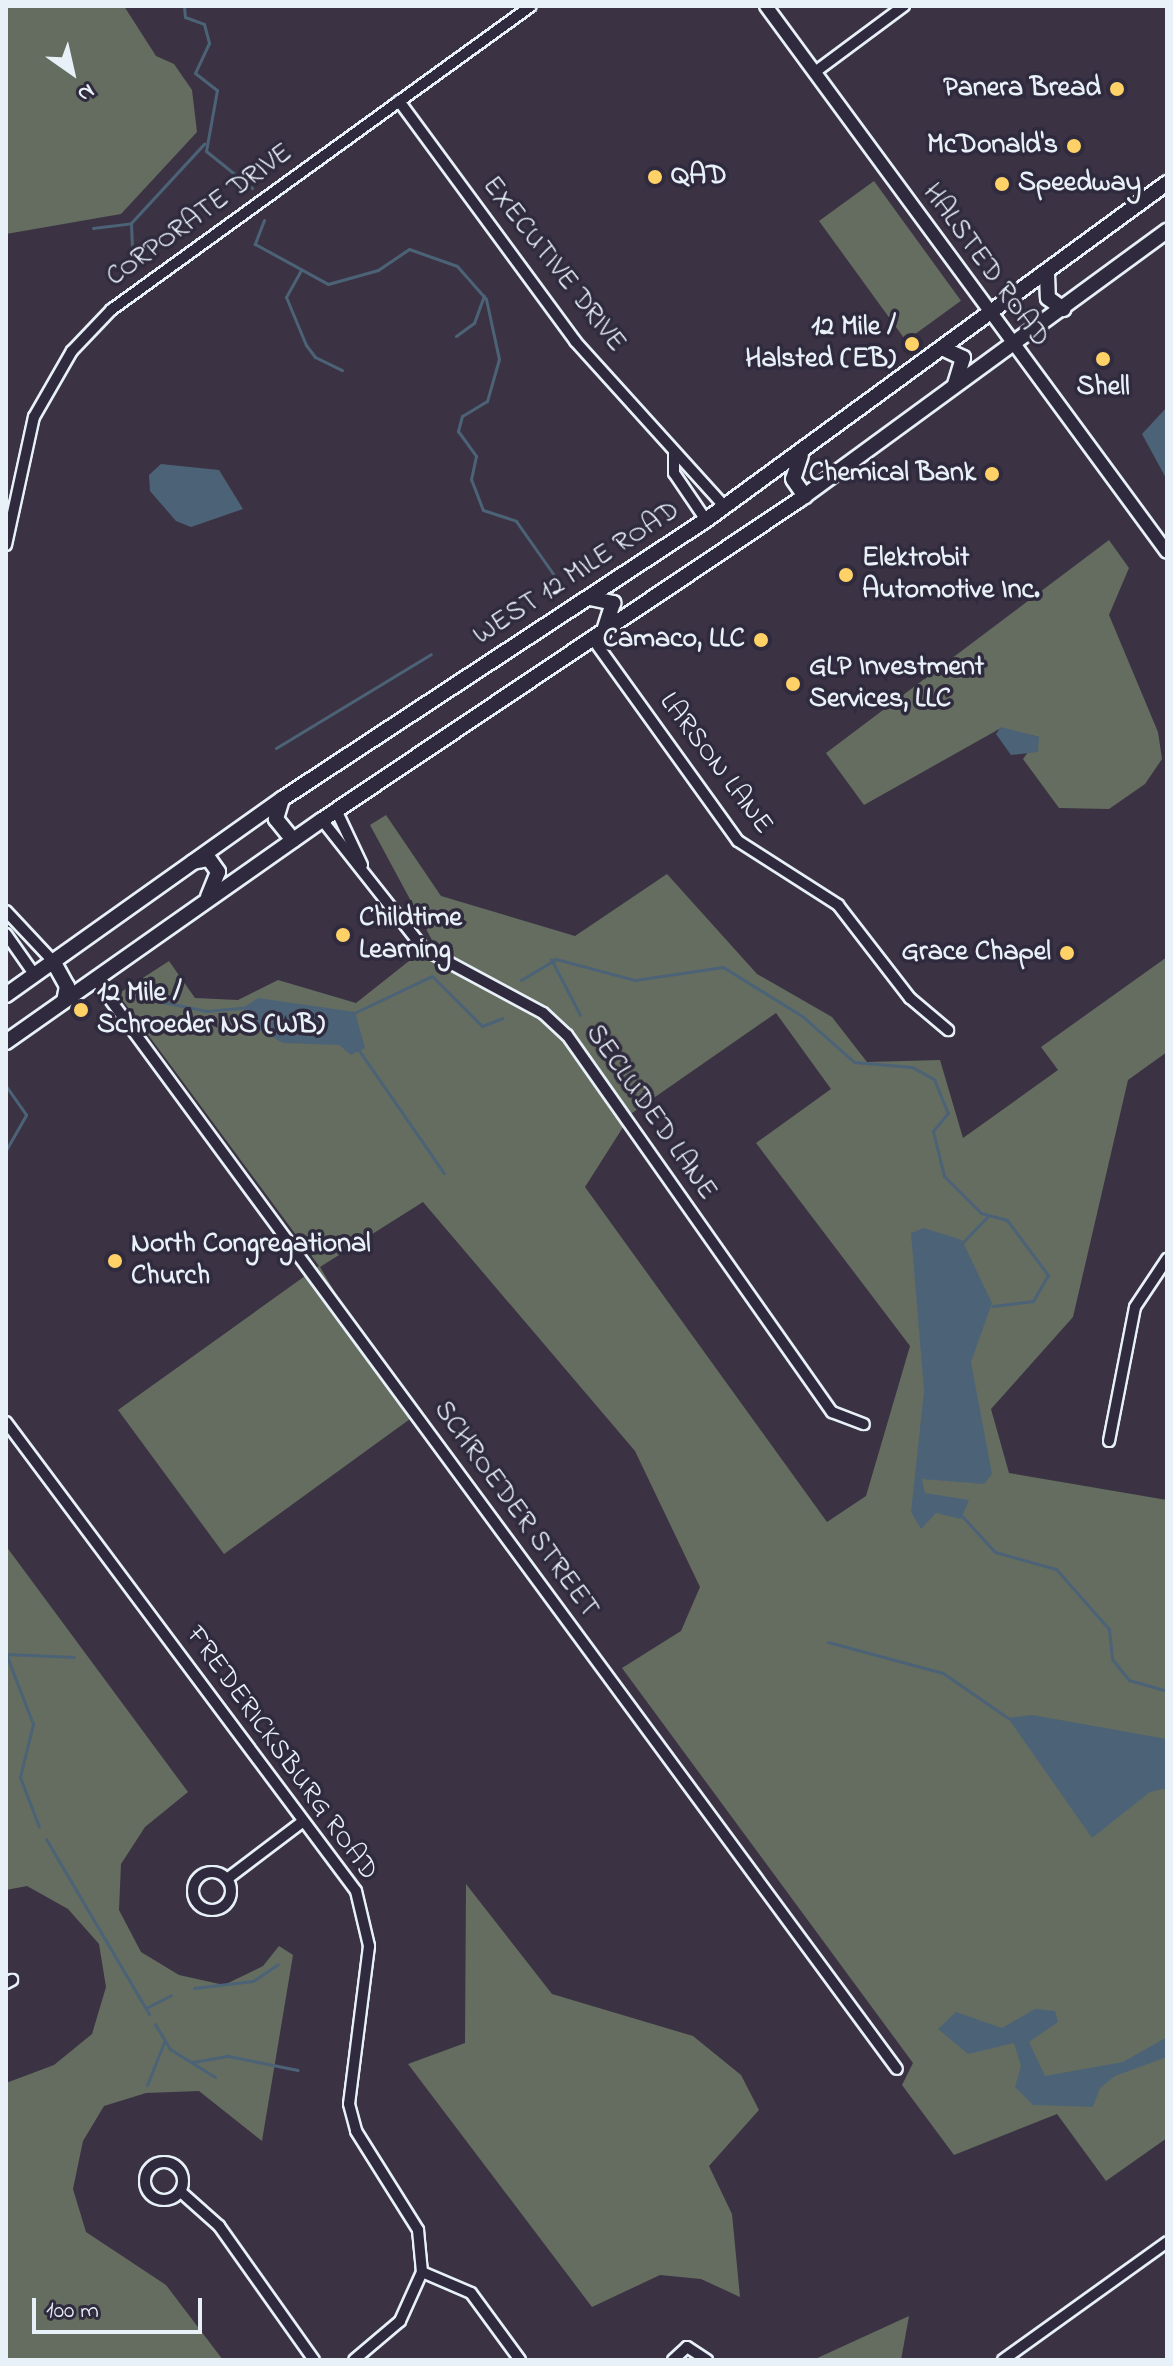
<!DOCTYPE html>
<style>
body{margin:0}
#map{position:relative;width:1173px;height:2366px;overflow:hidden;background:#3b3343;font-family:"Indie Flower",sans-serif}
div>[style]{position:absolute}
[style*='--x']{left:calc(var(--x)*1px);top:calc(var(--y)*1px);width:calc(var(--w)*1px);rotate:calc(var(--a)*1deg)}
.green>*{inset:0;background:#646d60;transform-origin:0 0}
.water>*{inset:0;background:#4c6377}
.stream>*{height:3px;margin:-1.5px;padding:0 1.5px;transform-origin:1.5px;border-radius:1.5px;background:#4c6377}
.roads{filter:drop-shadow(2px 0 #e8f1f8) drop-shadow(-2px 0 #e8f1f8) drop-shadow(0 2px #e8f1f8) drop-shadow(0 -2px #e8f1f8)}
.minor>*{height:10px;margin:-5px;padding:0 5px;transform-origin:5px;border-radius:5px;background:#2f2a3d}
.minor>.ring{margin:-5px;padding:0;box-sizing:content-box;background:none;border:10px solid #2f2a3d;border-radius:50%}
.tertiary>*{height:12px;margin:-6px;padding:0 6px;transform-origin:6px;border-radius:6px;background:#2f2a3d}
.secondary>*{height:14px;margin:-7px;padding:0 7px;transform-origin:7px;border-radius:7px;background:#2f2a3d}
.dots>*{width:22px;height:22px;translate:-50% -50%;box-sizing:border-box;border:4px solid #2f2a3d;border-radius:50%}
span{translate:-50% -50%;white-space:nowrap;text-align:center;line-height:1.15;-webkit-text-stroke:7px #2f2a3d;paint-order:stroke}
.poi-label{font-size:28px;color:#e8f1f8;font-weight:700}
.right{translate:-100% -50%;text-align:right}
.left{translate:0 -50%;text-align:left}
.street-label{font-size:28px;color:#e8f1f8}
.frame{position:absolute;inset:0;border:8px solid #e8f1f8;pointer-events:none}
.north{position:absolute;left:32px;top:32px;width:80px;height:80px;-webkit-text-stroke:6px #2f2a3d;paint-order:stroke;rotate:146deg;font-size:22px;font-weight:700;line-height:32px;text-align:center;color:#e8f1f8}
.north::after{content:'';display:block;margin:auto;width:28px;height:36px;background:#e8f1f8;clip-path:polygon(50% 0,100% 100%,50% 72%,0 100%)}
.scale{position:absolute;left:32px;top:2298px;width:170px;height:36px;box-sizing:border-box;border:4px solid #e8f1f8;border-top:0;padding-left:10px;font-size:24px;line-height:28px;white-space:nowrap;color:#e8f1f8;-webkit-text-stroke:6px #2f2a3d;paint-order:stroke}
</style>
<div id="map">
<div class="green">
<i style="clip-path:polygon(6px 6px,124px 6px,156px 56px,174px 64px,192px 90px,197px 132px,121px 214px,6px 234px)"></i>
<i style="left:874px;top:181px;width:148px;height:68px;rotate:54deg"></i>
<i style="clip-path:polygon(1109px 540px,1129px 568px,1109px 615px,1158px 732px,1162px 759px,1145px 784px,1109px 809px,1059px 808px,1023px 759px,1039px 737px,1001px 728px,864px 805px,826px 753px)"></i>
<i style="clip-path:polygon(evenodd,386px 815px,441px 896px,575px 936px,667px 874px,757px 974px,832px 1017px,867px 1062px,940px 1060px,963px 1138px,1058px 1070px,1041px 1047px,1167px 957px,1167px 1052px,1128px 1080px,1073px 1317px,991px 1409px,1009px 1473px,1167px 1500px,1167px 2138px,1106px 2181px,1057px 2114px,954px 2155px,902px 2085px,913px 2063px,622px 1668px,681px 1631px,700px 1587px,635px 1451px,423px 1202px,320px 1267px,410px 1419px,224px 1554px,118px 1410px,319px 1266px,118px 994px,169px 961px,195px 998px,238px 1000px,278px 980px,356px 1003px,433px 942px,370px 825px,386px 815px,776px 1013px,831px 1089px,756px 1143px,910px 1346px,866px 1496px,827px 1522px,585px 1187px,632px 1113px,776px 1013px)"></i>
<i style="clip-path:polygon(6px 1546px,188px 1792px,145px 1827px,121px 1864px,119px 1910px,141px 1952px,179px 1975px,224px 1985px,263px 1966px,279px 1946px,293px 1955px,262px 2141px,199px 2091px,146px 2093px,104px 2106px,83px 2141px,73px 2189px,86px 2232px,166px 2285px,223px 2360px,6px 2360px,6px 2083px,54px 2065px,92px 2034px,106px 1987px,99px 1944px,68px 1909px,27px 1886px,6px 1890px)"></i>
<i style="clip-path:polygon(466px 1884px,552px 1994px,693px 2036px,741px 2075px,759px 2110px,709px 2166px,732px 2214px,740px 2297px,701px 2279px,660px 2275px,592px 2307px,408px 2064px,465px 2043px)"></i>
<i style="clip-path:polygon(909px 2316px,901px 2360px,813px 2360px)"></i>
</div>
<div class="water">
<i style="clip-path:polygon(1167px 407px,1167px 480px,1142px 434px)"></i>
<i style="clip-path:polygon(161px 464px,219px 470px,243px 509px,191px 527px,176px 521px,150px 491px,149px 475px)"></i>
<i style="clip-path:polygon(1001px 727px,1039px 737px,1038px 752px,1011px 755px,996px 734px)"></i>
<i style="clip-path:polygon(258px 998px,355px 1012px,365px 1048px,351px 1055px,339px 1045px,283px 1043px,246px 1022px,243px 1008px)"></i>
<i style="clip-path:polygon(924px 1228px,962px 1240px,992px 1303px,971px 1362px,992px 1474px,984px 1484px,922px 1479px,925px 1493px,969px 1500px,961px 1519px,936px 1513px,921px 1529px,911px 1512px,924px 1391px,911px 1233px)"></i>
<i style="clip-path:polygon(1032px 1715px,1167px 1739px,1167px 1788px,1150px 1792px,1092px 1838px,1008px 1718px)"></i>
<i style="clip-path:polygon(1035px 2009px,1055px 2011px,1058px 2022px,1029px 2042px,1045px 2076px,1123px 2062px,1167px 2037px,1167px 2057px,1115px 2076px,1100px 2088px,1093px 2107px,1033px 2105px,1015px 2087px,1021px 2066px,1014px 2043px,968px 2054px,938px 2029px,956px 2012px,1002px 2028px)"></i>
</div>
<div class="stream">
<i style="--x:184;--y:6;--w:11;--a:85"></i>
<i style="--x:185;--y:17;--w:20;--a:20"></i>
<i style="--x:204;--y:24;--w:20;--a:75"></i>
<i style="--x:209;--y:43;--w:33;--a:115"></i>
<i style="--x:195;--y:73;--w:28;--a:38"></i>
<i style="--x:217;--y:90;--w:62;--a:100.2"></i>
<i style="--x:206;--y:151;--w:59;--a:38.8"></i>
<i style="--x:264;--y:220;--w:26;--a:111"></i>
<i style="--x:255;--y:244;--w:83;--a:28.7"></i>
<i style="--x:328;--y:284;--w:52;--a:-15.6"></i>
<i style="--x:378;--y:270;--w:37;--a:-34"></i>
<i style="--x:409;--y:249;--w:51;--a:19.5"></i>
<i style="--x:457;--y:266;--w:44;--a:48.7"></i>
<i style="--x:486;--y:299;--w:61;--a:77.8"></i>
<i style="--x:499;--y:359;--w:44;--a:105.9"></i>
<i style="--x:487;--y:401;--w:29;--a:149"></i>
<i style="--x:462;--y:416;--w:16;--a:105"></i>
<i style="--x:458;--y:431;--w:31;--a:54"></i>
<i style="--x:476;--y:456;--w:24;--a:102"></i>
<i style="--x:471;--y:479;--w:33;--a:69"></i>
<i style="--x:483;--y:510;--w:35;--a:18"></i>
<i style="--x:516;--y:521;--w:66;--a:54.9"></i>
<i style="--x:93;--y:228;--w:38;--a:-7"></i>
<i style="--x:301;--y:270;--w:31;--a:119"></i>
<i style="--x:286;--y:297;--w:52;--a:67.4"></i>
<i style="--x:306;--y:345;--w:15;--a:53"></i>
<i style="--x:315;--y:357;--w:30;--a:26"></i>
<i style="--x:133;--y:271;--w:48;--a:-92.4"></i>
<i style="--x:131;--y:223;--w:108;--a:-47.3"></i>
<i style="--x:456;--y:336;--w:22;--a:-36"></i>
<i style="--x:474;--y:323;--w:29;--a:-70"></i>
<i style="--x:276;--y:748;--w:181;--a:-31.2"></i>
<i style="--x:551;--y:959;--w:63;--a:62.6"></i>
<i style="--x:521;--y:980;--w:41;--a:-31"></i>
<i style="--x:556;--y:959;--w:82;--a:14.9"></i>
<i style="--x:635;--y:980;--w:89;--a:-8.4"></i>
<i style="--x:723;--y:967;--w:93;--a:31.8"></i>
<i style="--x:802;--y:1016;--w:69;--a:41.5"></i>
<i style="--x:854;--y:1062;--w:58;--a:4.9"></i>
<i style="--x:912;--y:1067;--w:25;--a:29"></i>
<i style="--x:934;--y:1079;--w:37;--a:68"></i>
<i style="--x:948;--y:1113;--w:23;--a:130"></i>
<i style="--x:933;--y:1131;--w:46;--a:76.3"></i>
<i style="--x:944;--y:1176;--w:52;--a:45"></i>
<i style="--x:981;--y:1213;--w:27;--a:15"></i>
<i style="--x:1007;--y:1220;--w:69;--a:53.3"></i>
<i style="--x:1048;--y:1275;--w:30;--a:120"></i>
<i style="--x:1033;--y:1301;--w:41;--a:173"></i>
<i style="--x:129;--y:995;--w:79;--a:11.7"></i>
<i style="--x:206;--y:1011;--w:37;--a:-5"></i>
<i style="--x:354;--y:1013;--w:86;--a:-25.4"></i>
<i style="--x:432;--y:976;--w:71;--a:45"></i>
<i style="--x:482;--y:1026;--w:22;--a:-21"></i>
<i style="--x:358;--y:1049;--w:151;--a:55.3"></i>
<i style="--x:6;--y:1086;--w:35;--a:55"></i>
<i style="--x:26;--y:1115;--w:40;--a:119.7"></i>
<i style="--x:963;--y:1242;--w:35;--a:-46"></i>
<i style="--x:962;--y:1516;--w:49;--a:47.5"></i>
<i style="--x:995;--y:1552;--w:63;--a:15.6"></i>
<i style="--x:1056;--y:1569;--w:80;--a:48.5"></i>
<i style="--x:1109;--y:1629;--w:30;--a:84"></i>
<i style="--x:1112;--y:1659;--w:27;--a:51"></i>
<i style="--x:1129;--y:1680;--w:40;--a:16"></i>
<i style="--x:6;--y:1624;--w:21;--a:90"></i>
<i style="--x:828;--y:1642;--w:119;--a:15.1"></i>
<i style="--x:943;--y:1673;--w:79;--a:34.7"></i>
<i style="--x:6;--y:1654;--w:75;--a:68.9"></i>
<i style="--x:33;--y:1724;--w:55;--a:103.8"></i>
<i style="--x:20;--y:1777;--w:53;--a:69.2"></i>
<i style="--x:7;--y:1654;--w:67;--a:2.6"></i>
<i style="--x:46;--y:1839;--w:203;--a:59.5"></i>
<i style="--x:194;--y:1988;--w:59;--a:-6.8"></i>
<i style="--x:253;--y:1981;--w:30;--a:-34"></i>
<i style="--x:146;--y:2008;--w:28;--a:-27"></i>
<i style="--x:155;--y:2024;--w:29;--a:59"></i>
<i style="--x:170;--y:2049;--w:53;--a:31.9"></i>
<i style="--x:193;--y:2062;--w:36;--a:-10"></i>
<i style="--x:228;--y:2056;--w:71;--a:11.3"></i>
<i style="--x:147;--y:2085;--w:46;--a:-68.4"></i>
</div>
<div class="roads">
<div class="minor">
<i style="--x:815;--y:72;--w:111;--a:-36.6"></i>
<i style="--x:399;--y:101;--w:298;--a:53.7"></i>
<i style="--x:575;--y:341;--w:224;--a:47.9"></i>
<i style="--x:674;--y:453;--w:20;--a:90"></i>
<i style="--x:674;--y:473;--w:57;--a:55.8"></i>
<i style="--x:6;--y:545;--w:131;--a:-77.7"></i>
<i style="--x:34;--y:417;--w:76;--a:-60.1"></i>
<i style="--x:72;--y:351;--w:57;--a:-46.4"></i>
<i style="--x:111;--y:310;--w:518;--a:-35.9"></i>
<i style="--x:595;--y:642;--w:245;--a:54.3"></i>
<i style="--x:738;--y:841;--w:119;--a:32.6"></i>
<i style="--x:838;--y:905;--w:118;--a:52.3"></i>
<i style="--x:910;--y:998;--w:50;--a:40.1"></i>
<i style="--x:336;--y:810;--w:61;--a:64.7"></i>
<i style="--x:322;--y:820;--w:164;--a:51.7"></i>
<i style="--x:424;--y:949;--w:135;--a:28.3"></i>
<i style="--x:543;--y:1013;--w:33;--a:43"></i>
<i style="--x:567;--y:1035;--w:461;--a:54.9"></i>
<i style="--x:832;--y:1412;--w:34;--a:21"></i>
<i style="--x:6;--y:911;--w:69;--a:46.8"></i>
<i style="--x:6;--y:934;--w:49;--a:55"></i>
<i style="--x:95;--y:979;--w:1353;--a:53.66"></i>
<i style="--x:6;--y:1422;--w:585;--a:53.27"></i>
<i style="--x:356;--y:1891;--w:57;--a:76.7"></i>
<i style="--x:369;--y:1946;--w:159;--a:97.2"></i>
<i style="--x:349;--y:2104;--w:28;--a:75"></i>
<i style="--x:356;--y:2131;--w:117;--a:57.9"></i>
<i style="--x:418;--y:2230;--w:42;--a:84.6"></i>
<i style="--x:422;--y:2272;--w:54;--a:114.2"></i>
<i style="--x:400;--y:2321;--w:60;--a:139.7"></i>
<i style="--x:1109;--y:1441;--w:136;--a:-79"></i>
<i style="--x:1135;--y:1307;--w:58;--a:-56.3"></i>
<i class="ring" style="left:193px;top:1872px;width:28px;height:28px"></i>
<i style="--x:227;--y:1879;--w:94;--a:-37.2"></i>
<i style="--x:6;--y:1983;--w:7;--a:-27"></i>
<i class="ring" style="left:145px;top:2162px;width:28px;height:28px"></i>
<i style="--x:182;--y:2193;--w:50;--a:41.7"></i>
<i style="--x:219;--y:2226;--w:164;--a:54.7"></i>
<i style="--x:422;--y:2272;--w:53;--a:23.2"></i>
<i style="--x:471;--y:2293;--w:83;--a:53.8"></i>
<i style="--x:673;--y:2360;--w:19;--a:-43"></i>
<i style="--x:687;--y:2347;--w:24;--a:33"></i>
<i style="--x:1003;--y:2360;--w:202;--a:-35.7"></i>
</div>
<div class="tertiary">
<i style="--x:766;--y:6;--w:677;--a:53.71"></i>
</div>
<div class="secondary">
<i style="--x:1047;--y:273;--w:25;--a:88"></i>
<i style="--x:1048;--y:298;--w:19;--a:36"></i>
<i style="--x:944;--y:349;--w:21;--a:25"></i>
<i style="--x:963;--y:358;--w:28;--a:107"></i>
<i style="--x:801;--y:455;--w:25;--a:108"></i>
<i style="--x:793;--y:479;--w:21;--a:55"></i>
<i style="--x:590;--y:598;--w:24;--a:12"></i>
<i style="--x:613;--y:603;--w:32;--a:108"></i>
<i style="--x:282;--y:799;--w:21;--a:107"></i>
<i style="--x:276;--y:819;--w:27;--a:51"></i>
<i style="--x:193;--y:862;--w:16;--a:-11"></i>
<i style="--x:209;--y:859;--w:16;--a:55"></i>
<i style="--x:218;--y:872;--w:27;--a:112"></i>
<i style="--x:53;--y:961;--w:29;--a:61"></i>
<i style="--x:67;--y:986;--w:15;--a:101"></i>
<i style="--x:6;--y:995;--w:339;--a:-35.4"></i>
<i style="--x:282;--y:799;--w:508;--a:-33.35"></i>
<i style="--x:706;--y:520;--w:571;--a:-36.17"></i>
<i style="--x:6;--y:1042;--w:386;--a:-35.1"></i>
<i style="--x:322;--y:820;--w:574;--a:-33.86"></i>
<i style="--x:799;--y:500;--w:456;--a:-36.2"></i>
</div>
</div>
<div class="dots">
<i style="left:1117px;top:89px;background:#ffd166"></i>
<i style="left:1074px;top:146px;background:#ffd166"></i>
<i style="left:655px;top:177px;background:#ffd166"></i>
<i style="left:1002px;top:184px;background:#ffd166"></i>
<i style="left:912px;top:344px;background:#ffd166"></i>
<i style="left:1103px;top:359px;background:#ffd166"></i>
<i style="left:992px;top:474px;background:#ffd166"></i>
<i style="left:846px;top:575px;background:#ffd166"></i>
<i style="left:761px;top:640px;background:#ffd166"></i>
<i style="left:793px;top:684px;background:#ffd166"></i>
<i style="left:343px;top:935px;background:#ffd166"></i>
<i style="left:1067px;top:953px;background:#ffd166"></i>
<i style="left:81px;top:1010px;background:#ffd166"></i>
<i style="left:115px;top:1261px;background:#ffd166"></i>
</div>
<div class="poi-label">
<span class="right" style="left:1101px;top:89px">Panera Bread</span>
<span class="right" style="left:1058px;top:146px">McDonald's</span>
<span class="left" style="left:671px;top:177px">QAD</span>
<span class="left" style="left:1018px;top:184px">Speedway</span>
<span class="right" style="left:896px;top:344px">12 Mile /<br>Halsted (EB)</span>
<span style="left:1103px;top:388px">Shell</span>
<span class="right" style="left:976px;top:474px">Chemical Bank</span>
<span class="left" style="left:862px;top:575px">Elektrobit<br>Automotive Inc.</span>
<span class="right" style="left:745px;top:640px">Camaco, LLC</span>
<span class="left" style="left:809px;top:684px">GLP Investment<br>Services, LLC</span>
<span class="left" style="left:359px;top:935px">Childtime<br>Learning</span>
<span class="right" style="left:1051px;top:953px">Grace Chapel</span>
<span class="left" style="left:97px;top:1010px">12 Mile /<br>Schroeder NS (WB)</span>
<span class="left" style="left:131px;top:1261px">North Congregational<br>Church</span>
</div>
<div class="street-label">
<span style="left:200px;top:216px;rotate:-36deg">CORPORATE DRIVE</span>
<span style="left:553px;top:265px;rotate:52deg">EXECUTIVE DRIVE</span>
<span style="left:985px;top:266px;rotate:54deg">HALSTED ROAD</span>
<span style="left:577px;top:574px;rotate:-33deg">WEST 12 MILE ROAD</span>
<span style="left:715px;top:764px;rotate:53deg">LARSON LANE</span>
<span style="left:650px;top:1113px;rotate:55deg">SECLUDED LANE</span>
<span style="left:515px;top:1510px;rotate:54deg">SCHROEDER STREET</span>
<span style="left:281px;top:1754px;rotate:54deg">FREDERICKSBURG ROAD</span>
</div>
<div class="frame"></div>
<div class="north">N</div>
<div class="scale">100 m</div>
</div>
